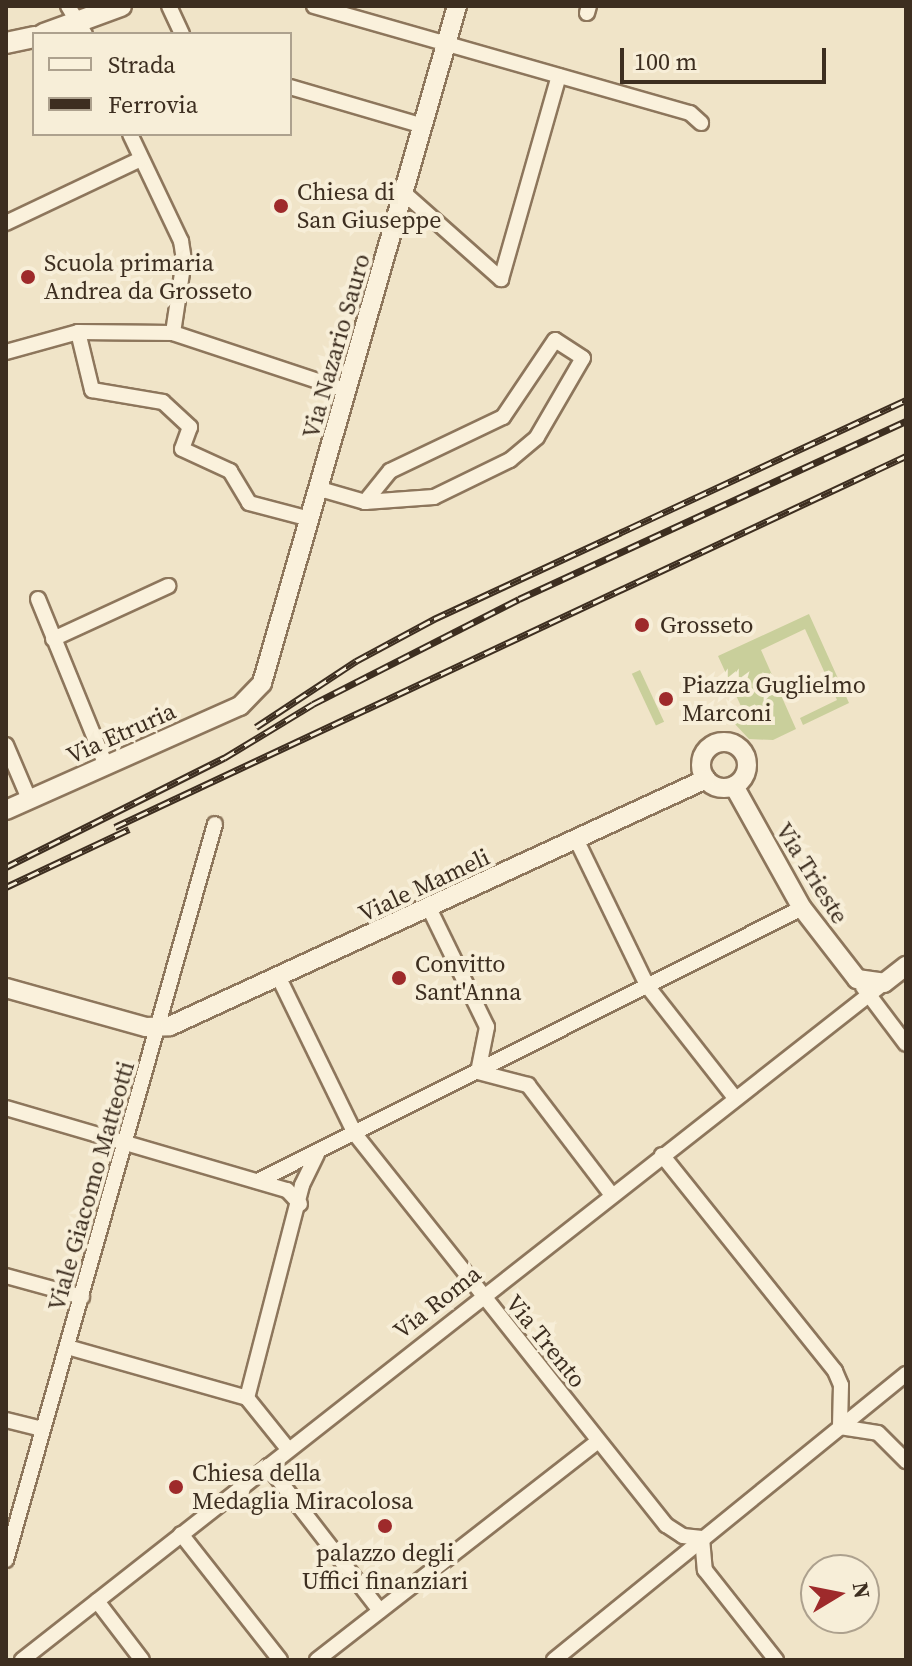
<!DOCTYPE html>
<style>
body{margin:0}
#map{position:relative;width:912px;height:1666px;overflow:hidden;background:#f0e4c8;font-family:"Source Serif 4",serif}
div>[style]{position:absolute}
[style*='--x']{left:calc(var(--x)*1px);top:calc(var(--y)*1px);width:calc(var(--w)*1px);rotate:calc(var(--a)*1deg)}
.green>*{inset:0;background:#c9cf9b;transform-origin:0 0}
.roads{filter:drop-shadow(2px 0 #8d765c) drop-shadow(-2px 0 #8d765c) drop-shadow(0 2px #8d765c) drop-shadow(0 -2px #8d765c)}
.minor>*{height:14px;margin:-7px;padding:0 7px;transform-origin:7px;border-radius:7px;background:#faf1dc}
.tertiary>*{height:18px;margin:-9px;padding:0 9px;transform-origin:9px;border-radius:9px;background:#faf1dc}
.tertiary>.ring{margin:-9px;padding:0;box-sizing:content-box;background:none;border:18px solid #faf1dc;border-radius:50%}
.secondary>*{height:20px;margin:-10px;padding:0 10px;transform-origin:10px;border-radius:10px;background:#faf1dc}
.rail>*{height:7px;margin-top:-3.5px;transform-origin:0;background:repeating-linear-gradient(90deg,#f7eed8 0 12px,#3d2e20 0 24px);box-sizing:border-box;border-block:2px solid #3d2e20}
.dots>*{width:22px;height:22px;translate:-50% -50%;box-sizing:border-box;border:4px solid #f7eed8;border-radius:50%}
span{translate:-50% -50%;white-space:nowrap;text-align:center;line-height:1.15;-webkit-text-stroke:8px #f7eed8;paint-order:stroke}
.poi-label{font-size:24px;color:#3d2e20}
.left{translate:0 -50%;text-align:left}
.street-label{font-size:24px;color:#3d2e20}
.frame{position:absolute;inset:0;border:8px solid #3d2e20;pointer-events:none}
.legend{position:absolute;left:32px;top:32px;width:260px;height:104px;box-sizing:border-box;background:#f7eed8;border:2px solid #ada18e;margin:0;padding:10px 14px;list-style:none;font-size:24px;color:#3d2e20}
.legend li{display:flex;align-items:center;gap:16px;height:40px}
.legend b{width:40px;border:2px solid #ada18e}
.north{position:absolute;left:800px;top:1554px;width:80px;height:80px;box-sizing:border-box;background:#f7eed8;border:2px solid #ada18e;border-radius:50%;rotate:80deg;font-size:22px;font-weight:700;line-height:32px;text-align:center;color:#3d2e20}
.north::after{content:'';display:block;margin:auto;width:28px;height:36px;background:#9e2a2b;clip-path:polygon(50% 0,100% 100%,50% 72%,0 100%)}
.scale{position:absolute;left:620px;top:48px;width:206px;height:36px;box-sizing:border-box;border:4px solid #3d2e20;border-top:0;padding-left:10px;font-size:24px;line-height:28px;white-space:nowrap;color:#3d2e20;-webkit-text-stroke:6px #f7eed8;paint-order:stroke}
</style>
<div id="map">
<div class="green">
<i style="clip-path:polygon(809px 614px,849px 703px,803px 725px,800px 718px,837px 700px,805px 629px,761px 650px,796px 729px,773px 740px,749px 739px,733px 722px,745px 715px,718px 656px)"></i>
<i style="left:640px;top:670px;width:57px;height:9px;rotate:65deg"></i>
</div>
<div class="roads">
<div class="minor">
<i style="--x:68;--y:6;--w:33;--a:59"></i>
<i style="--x:169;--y:6;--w:31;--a:65"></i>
<i style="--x:314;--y:6;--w:391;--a:15.9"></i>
<i style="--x:690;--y:113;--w:15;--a:42"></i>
<i style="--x:587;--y:13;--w:7;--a:-74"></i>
<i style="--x:290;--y:87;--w:139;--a:16.3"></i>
<i style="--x:130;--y:134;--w:119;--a:64.5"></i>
<i style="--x:181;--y:241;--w:19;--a:81"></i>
<i style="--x:184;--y:260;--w:74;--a:98.6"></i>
<i style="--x:404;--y:193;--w:130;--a:41.6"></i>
<i style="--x:501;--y:279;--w:211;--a:-74.1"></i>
<i style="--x:6;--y:223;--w:149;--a:-25.4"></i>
<i style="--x:78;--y:332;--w:60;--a:76.4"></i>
<i style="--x:92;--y:390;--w:72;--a:9.6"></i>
<i style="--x:163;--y:402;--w:37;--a:43"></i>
<i style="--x:190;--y:427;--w:23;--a:110"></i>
<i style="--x:182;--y:449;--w:53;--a:24.6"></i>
<i style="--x:230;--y:471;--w:37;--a:59"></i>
<i style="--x:249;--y:503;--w:63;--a:14.7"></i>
<i style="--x:6;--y:352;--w:75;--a:-15.5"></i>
<i style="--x:78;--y:332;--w:95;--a:0.6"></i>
<i style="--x:173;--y:333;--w:184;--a:18.3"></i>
<i style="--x:320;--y:489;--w:47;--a:16.1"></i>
<i style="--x:365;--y:502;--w:69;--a:-4.1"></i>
<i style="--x:434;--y:497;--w:85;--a:-26"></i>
<i style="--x:510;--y:460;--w:35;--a:-40"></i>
<i style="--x:537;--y:437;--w:91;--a:-59.8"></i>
<i style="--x:583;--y:358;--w:33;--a:-147"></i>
<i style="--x:555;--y:340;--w:93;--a:124"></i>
<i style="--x:503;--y:417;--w:125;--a:154.5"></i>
<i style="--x:390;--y:471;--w:40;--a:129"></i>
<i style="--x:38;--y:599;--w:180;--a:67.8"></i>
<i style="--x:53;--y:639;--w:127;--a:-24.7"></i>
<i style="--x:6;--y:745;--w:59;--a:66.9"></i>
<i style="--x:578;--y:843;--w:160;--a:64.1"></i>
<i style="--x:648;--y:987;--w:141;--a:51.9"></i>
<i style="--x:430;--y:910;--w:130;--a:64"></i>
<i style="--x:487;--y:1027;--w:46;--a:101.3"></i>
<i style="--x:478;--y:1072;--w:52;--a:14.6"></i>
<i style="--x:528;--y:1085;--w:137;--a:52.7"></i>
<i style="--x:279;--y:978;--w:174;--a:64"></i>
<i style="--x:355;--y:1134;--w:500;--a:51.5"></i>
<i style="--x:666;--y:1525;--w:20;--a:33"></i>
<i style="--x:683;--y:1536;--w:19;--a:6"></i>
<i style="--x:863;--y:987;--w:71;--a:53"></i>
<i style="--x:6;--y:1108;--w:293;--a:16.3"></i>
<i style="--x:287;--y:1190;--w:19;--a:47"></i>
<i style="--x:662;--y:1155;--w:277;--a:51.3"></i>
<i style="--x:835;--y:1371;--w:15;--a:67"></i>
<i style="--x:841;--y:1385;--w:42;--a:91.4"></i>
<i style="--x:840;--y:1427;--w:38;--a:9"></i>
<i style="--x:878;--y:1433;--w:40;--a:45"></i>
<i style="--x:258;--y:1181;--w:609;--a:-26.65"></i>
<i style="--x:6;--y:1276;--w:79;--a:15.4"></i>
<i style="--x:67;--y:1347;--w:187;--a:15.8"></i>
<i style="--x:247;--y:1398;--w:65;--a:51.2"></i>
<i style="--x:247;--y:1398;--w:220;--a:-75.5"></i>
<i style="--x:302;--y:1185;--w:34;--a:-64"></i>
<i style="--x:6;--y:1420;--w:37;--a:14"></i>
<i style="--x:268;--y:1466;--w:183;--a:52.3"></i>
<i style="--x:181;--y:1534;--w:160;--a:51.8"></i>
<i style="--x:702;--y:1538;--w:32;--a:85"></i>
<i style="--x:705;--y:1570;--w:115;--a:51.7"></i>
<i style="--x:6;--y:1560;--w:765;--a:-74.15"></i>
<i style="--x:97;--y:1601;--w:74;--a:52.7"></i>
<i style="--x:22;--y:1660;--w:1096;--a:-38.15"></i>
<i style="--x:317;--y:1660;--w:356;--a:-37.9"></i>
<i style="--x:554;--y:1660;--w:454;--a:-39.1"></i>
</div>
<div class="tertiary">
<i class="ring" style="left:701px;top:742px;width:28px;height:28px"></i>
<i style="--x:734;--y:786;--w:140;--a:60.9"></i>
<i style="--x:802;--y:908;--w:90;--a:52.2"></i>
<i style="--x:857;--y:979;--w:27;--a:8"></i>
<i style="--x:884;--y:983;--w:28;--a:-38"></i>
<i style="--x:6;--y:810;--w:256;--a:-24"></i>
<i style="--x:240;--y:706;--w:32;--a:-46"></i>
<i style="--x:262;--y:683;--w:705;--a:-73.93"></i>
<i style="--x:6;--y:988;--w:145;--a:15.6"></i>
<i style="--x:146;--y:1027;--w:24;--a:-2"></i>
<i style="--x:170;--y:1026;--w:590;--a:-24.74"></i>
</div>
<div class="secondary">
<i style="--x:44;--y:34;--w:82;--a:-20"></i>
<i style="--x:6;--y:43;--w:29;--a:-12"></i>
</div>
</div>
<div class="rail">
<i style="--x:256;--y:727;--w:120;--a:-33.4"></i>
<i style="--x:356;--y:661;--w:89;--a:-28.3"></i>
<i style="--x:434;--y:619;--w:520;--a:-24.89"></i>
<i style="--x:115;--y:827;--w:874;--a:-25.13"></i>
<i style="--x:6;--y:867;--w:244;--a:-26.6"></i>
<i style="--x:224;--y:758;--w:104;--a:-31.2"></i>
<i style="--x:313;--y:704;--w:231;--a:-27"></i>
<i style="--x:519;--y:599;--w:426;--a:-24.7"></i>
<i style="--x:6;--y:887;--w:136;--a:-25.2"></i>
</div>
<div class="dots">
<i style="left:281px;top:206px;background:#9e2a2b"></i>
<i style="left:28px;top:277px;background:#9e2a2b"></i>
<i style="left:642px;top:625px;background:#9e2a2b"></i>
<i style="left:666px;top:699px;background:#9e2a2b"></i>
<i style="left:399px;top:978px;background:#9e2a2b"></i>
<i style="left:176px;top:1487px;background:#9e2a2b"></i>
<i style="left:385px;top:1526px;background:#9e2a2b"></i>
</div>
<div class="poi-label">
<span class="left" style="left:297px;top:206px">Chiesa di<br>San Giuseppe</span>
<span class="left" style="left:44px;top:277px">Scuola primaria<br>Andrea da Grosseto</span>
<span class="left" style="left:660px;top:625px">Grosseto</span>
<span class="left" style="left:682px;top:699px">Piazza Guglielmo<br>Marconi</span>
<span class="left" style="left:415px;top:978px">Convitto<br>Sant'Anna</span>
<span class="left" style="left:192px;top:1487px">Chiesa della<br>Medaglia Miracolosa</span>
<span style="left:385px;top:1567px">palazzo degli<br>Uffici finanziari</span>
</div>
<div class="street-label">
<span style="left:336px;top:346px;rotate:-74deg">Via Nazario Sauro</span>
<span style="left:121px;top:733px;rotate:-24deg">Via Etruria</span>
<span style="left:812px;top:873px;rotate:58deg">Via Trieste</span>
<span style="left:424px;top:885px;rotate:-25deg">Viale Mameli</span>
<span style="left:91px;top:1186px;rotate:-74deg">Viale Giacomo Matteotti</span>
<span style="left:437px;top:1302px;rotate:-38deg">Via Roma</span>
<span style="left:546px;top:1341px;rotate:51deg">Via Trento</span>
</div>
<div class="frame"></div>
<ul class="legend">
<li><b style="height:10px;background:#faf1dc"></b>Strada</li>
<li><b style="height:10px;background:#3d2e20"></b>Ferrovia</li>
</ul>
<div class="north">N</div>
<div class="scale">100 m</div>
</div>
